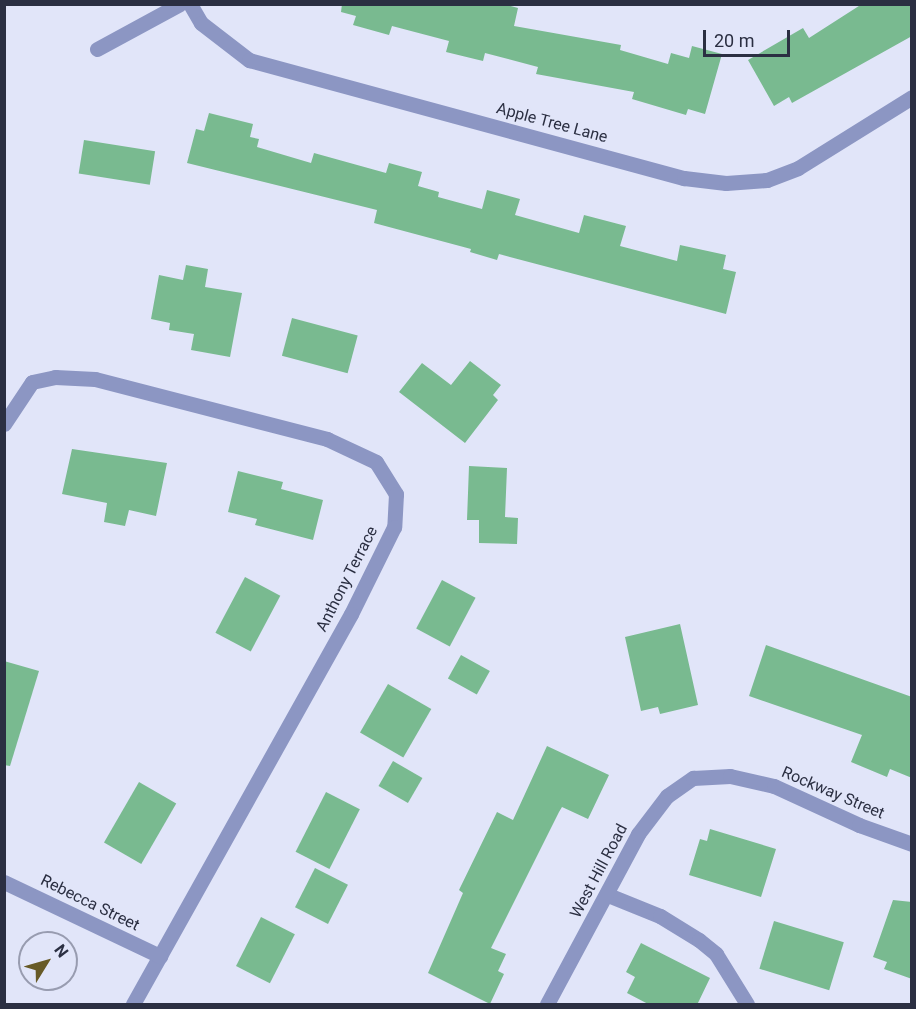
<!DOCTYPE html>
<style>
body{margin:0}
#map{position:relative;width:916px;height:1009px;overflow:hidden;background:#e1e5f9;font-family:Roboto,sans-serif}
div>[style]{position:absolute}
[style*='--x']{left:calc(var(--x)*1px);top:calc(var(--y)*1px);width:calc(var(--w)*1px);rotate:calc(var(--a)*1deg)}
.building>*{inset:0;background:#79ba90;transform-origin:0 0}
.minor>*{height:15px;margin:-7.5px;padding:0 7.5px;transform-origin:7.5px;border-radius:7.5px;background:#8c96c3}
span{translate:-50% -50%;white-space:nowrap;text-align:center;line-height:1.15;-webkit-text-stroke:4.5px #e1e5f9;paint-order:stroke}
.street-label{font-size:16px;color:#2b2f42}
.frame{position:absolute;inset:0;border:6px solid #2b2f42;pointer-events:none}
.north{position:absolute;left:18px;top:931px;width:60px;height:60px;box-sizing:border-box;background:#e1e5f9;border:2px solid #989cb0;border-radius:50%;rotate:53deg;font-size:16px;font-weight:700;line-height:24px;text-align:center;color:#2b2f42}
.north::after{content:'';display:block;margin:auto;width:21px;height:27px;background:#675a27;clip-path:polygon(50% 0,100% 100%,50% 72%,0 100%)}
.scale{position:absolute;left:703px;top:30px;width:87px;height:27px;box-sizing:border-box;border:3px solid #2b2f42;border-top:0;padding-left:8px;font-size:18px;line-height:21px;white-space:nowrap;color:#2b2f42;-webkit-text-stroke:4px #e1e5f9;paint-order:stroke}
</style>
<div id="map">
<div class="building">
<i style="clip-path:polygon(342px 4px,504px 4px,518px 8px,514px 26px,621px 45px,620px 50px,668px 64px,671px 53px,689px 58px,692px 46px,722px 54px,705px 114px,688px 109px,686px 115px,632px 99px,634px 92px,536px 74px,538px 67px,485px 53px,483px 61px,446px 52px,449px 41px,392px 26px,389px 35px,353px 25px,356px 16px,341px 12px)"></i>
<i style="clip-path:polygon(862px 4px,912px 4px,912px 36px,792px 103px,789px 97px,774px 106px,748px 60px,803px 28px,809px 38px)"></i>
<i style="clip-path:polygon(209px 113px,253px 124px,250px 137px,259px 139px,257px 147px,311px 163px,314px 153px,386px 173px,389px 163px,422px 172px,418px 186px,439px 192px,438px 197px,482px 209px,487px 190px,520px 199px,515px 215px,579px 233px,584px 215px,626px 226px,620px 246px,677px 261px,680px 245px,726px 255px,723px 269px,736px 272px,726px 314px,499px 254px,497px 260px,470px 252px,471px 249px,374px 223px,377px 210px,187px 163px,196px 129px,204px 131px)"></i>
<i style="left:84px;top:140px;width:72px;height:34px;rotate:9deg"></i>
<i style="clip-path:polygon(186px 265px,208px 269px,205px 287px,242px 293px,230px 357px,191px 350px,194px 334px,169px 330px,170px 323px,151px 319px,159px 275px,183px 280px)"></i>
<i style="left:292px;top:318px;width:68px;height:39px;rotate:15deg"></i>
<i style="clip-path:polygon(470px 361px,501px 385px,493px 395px,498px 400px,465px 443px,399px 392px,422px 363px,451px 385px)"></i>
<i style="clip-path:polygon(72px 449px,167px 463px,156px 516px,129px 510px,125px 526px,104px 522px,107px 503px,62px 494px)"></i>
<i style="clip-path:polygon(469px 466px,507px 468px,505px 517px,518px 518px,517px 544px,479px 543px,479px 520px,467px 520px)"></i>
<i style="clip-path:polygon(238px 471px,283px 482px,281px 489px,323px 500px,313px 540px,255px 525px,257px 519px,228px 512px)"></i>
<i style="left:245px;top:577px;width:40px;height:63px;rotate:28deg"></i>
<i style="left:442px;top:580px;width:38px;height:55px;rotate:28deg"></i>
<i style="clip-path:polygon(680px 624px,698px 705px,660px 714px,658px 707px,641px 711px,625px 637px)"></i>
<i style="clip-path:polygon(766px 645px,912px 697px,912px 778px,890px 769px,887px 777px,851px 762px,862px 735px,749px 696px)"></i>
<i style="left:461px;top:655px;width:33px;height:27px;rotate:29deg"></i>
<i style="clip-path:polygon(4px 661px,39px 671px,10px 766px,4px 765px)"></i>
<i style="left:388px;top:684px;width:50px;height:56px;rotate:30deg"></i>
<i style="clip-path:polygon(547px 746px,609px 775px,588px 819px,562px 807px,559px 812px,491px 948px,506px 954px,498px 971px,504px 974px,490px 1004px,428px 973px,463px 893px,459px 890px,497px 812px,513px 820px)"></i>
<i style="left:393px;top:761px;width:34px;height:29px;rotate:30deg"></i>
<i style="left:139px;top:782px;width:43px;height:70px;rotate:30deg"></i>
<i style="left:326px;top:792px;width:38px;height:67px;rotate:27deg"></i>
<i style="clip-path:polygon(710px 829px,776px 849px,761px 897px,689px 875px,700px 839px,707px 841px)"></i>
<i style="left:315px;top:868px;width:37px;height:44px;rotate:27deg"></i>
<i style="clip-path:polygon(893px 900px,912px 902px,912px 979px,884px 969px,887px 962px,873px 957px)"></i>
<i style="left:261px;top:917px;width:38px;height:55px;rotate:27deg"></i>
<i style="left:774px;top:921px;width:73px;height:50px;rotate:17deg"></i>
<i style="clip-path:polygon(641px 943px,710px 978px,697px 1005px,650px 1005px,627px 993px,635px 977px,626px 972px)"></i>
</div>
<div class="minor">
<i style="--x:190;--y:4;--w:22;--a:60"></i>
<i style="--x:201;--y:23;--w:61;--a:37.6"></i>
<i style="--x:249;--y:60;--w:451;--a:15.2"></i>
<i style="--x:684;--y:178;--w:42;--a:6.8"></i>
<i style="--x:726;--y:183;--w:41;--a:-4.2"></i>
<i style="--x:767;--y:180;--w:33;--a:-21"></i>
<i style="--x:798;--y:168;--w:134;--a:-31.9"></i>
<i style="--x:97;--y:49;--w:94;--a:-28.5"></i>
<i style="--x:4;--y:424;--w:50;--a:-56.3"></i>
<i style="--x:32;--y:382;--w:24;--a:-12"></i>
<i style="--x:55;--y:377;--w:40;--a:2.9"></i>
<i style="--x:95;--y:379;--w:240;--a:14.5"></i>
<i style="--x:327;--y:439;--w:54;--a:25.1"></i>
<i style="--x:376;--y:462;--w:38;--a:58"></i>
<i style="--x:396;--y:494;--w:33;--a:93"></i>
<i style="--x:394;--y:527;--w:97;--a:116.3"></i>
<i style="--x:351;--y:614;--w:447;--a:119.2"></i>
<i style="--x:4;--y:882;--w:173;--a:25.4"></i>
<i style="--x:608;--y:895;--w:56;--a:22"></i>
<i style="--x:660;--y:916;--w:46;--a:31.6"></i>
<i style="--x:699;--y:940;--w:22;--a:39"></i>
<i style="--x:716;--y:954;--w:59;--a:58.2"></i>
<i style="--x:547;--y:1004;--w:193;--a:-61.8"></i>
<i style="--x:638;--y:834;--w:48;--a:-52.7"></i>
<i style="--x:667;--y:796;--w:32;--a:-35"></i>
<i style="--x:693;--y:778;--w:37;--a:-3"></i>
<i style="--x:730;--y:776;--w:45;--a:12.8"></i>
<i style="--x:774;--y:786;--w:94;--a:24.6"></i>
<i style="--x:859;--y:825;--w:56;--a:19.7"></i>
</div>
<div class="street-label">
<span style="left:552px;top:123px;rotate:15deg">Apple Tree Lane</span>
<span style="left:347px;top:579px;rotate:-63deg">Anthony Terrace</span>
<span style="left:833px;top:793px;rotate:23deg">Rockway Street</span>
<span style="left:599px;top:871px;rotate:-62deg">West Hill Road</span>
<span style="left:90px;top:903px;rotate:26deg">Rebecca Street</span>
</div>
<div class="frame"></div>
<div class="north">N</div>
<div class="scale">20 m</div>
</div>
